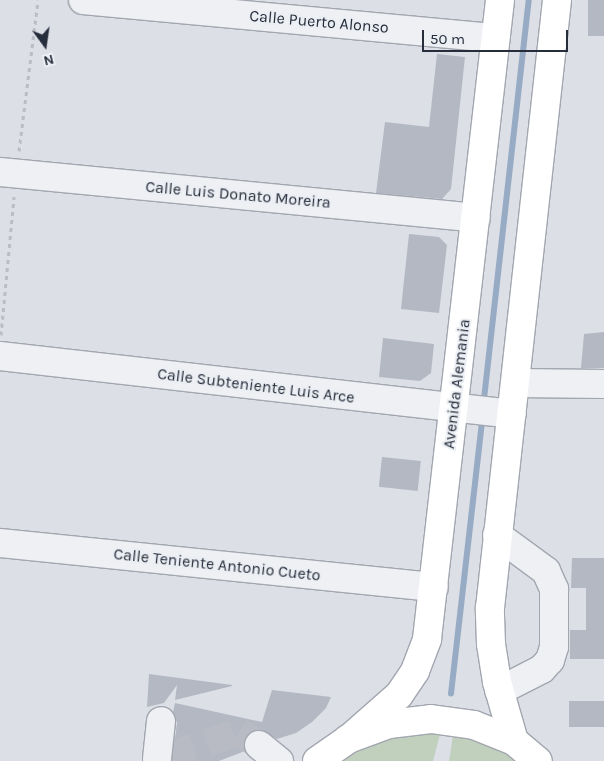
<!DOCTYPE html>
<style>
body{margin:0}
#map{position:relative;width:604px;height:761px;overflow:hidden;background:#dcdfe6;font-family:Karla,sans-serif}
div>[style]{position:absolute}
[style*='--x']{left:calc(var(--x)*1px);top:calc(var(--y)*1px);width:calc(var(--w)*1px);rotate:calc(var(--a)*1deg)}
.green>*{inset:0;background:#c1cfbd}
.stream>*{height:5.5px;margin:-2.75px;padding:0 2.75px;transform-origin:2.75px;border-radius:2.75px;background:#98abc5}
.building>*{inset:0;background:#b3b8c2;transform-origin:0 0}
.minor-tunnel>*{height:28px;margin-top:-14px;transform-origin:0;background:repeating-linear-gradient(90deg,#b8bbc4 0 28px,transparent 0 42px)}
.path>*{height:3px;margin-top:-1.5px;transform-origin:0;background:repeating-linear-gradient(90deg,#babdc4 0 4px,transparent 0 8px)}
.roads{filter:drop-shadow(1px 0 #a2a6af) drop-shadow(-1px 0 #a2a6af) drop-shadow(0 1px #a2a6af) drop-shadow(0 -1px #a2a6af)}
.minor>*{height:28px;margin:-14px;padding:0 14px;transform-origin:14px;border-radius:14px;background:#eef0f4}
.major>*{height:28px;margin:-14px;padding:0 14px;transform-origin:14px;border-radius:14px;background:#fff}
.highway>*{height:28px;margin:-14px;padding:0 14px;transform-origin:14px;border-radius:14px;background:#fff}
span{translate:-50% -50%;white-space:nowrap;text-align:center;line-height:1.15;-webkit-text-stroke:4px #ebeef3;paint-order:stroke}
.street-label{font-size:16px;color:#262d3b}
.north{position:absolute;left:20px;top:20px;width:50px;height:50px;-webkit-text-stroke:4px #ebeef3;paint-order:stroke;rotate:166deg;font-size:14px;font-weight:700;line-height:20px;text-align:center;color:#262d3b}
.north::after{content:'';display:block;margin:auto;width:18px;height:22px;background:#262d3b;clip-path:polygon(50% 0,100% 100%,50% 72%,0 100%)}
.scale{position:absolute;left:422px;top:30px;width:146px;height:22px;box-sizing:border-box;border:2px solid #262d3b;border-top:0;padding-left:6px;font-size:15px;line-height:18px;white-space:nowrap;color:#262d3b;-webkit-text-stroke:4px #ebeef3;paint-order:stroke}
</style>
<div id="map">
<div class="green">
<i style="clip-path:polygon(413px 734px,440px 734px,433px 761px,339px 761px,365px 745px)"></i>
<i style="clip-path:polygon(453px 736px,480px 742px,505px 752px,517px 761px,449px 761px)"></i>
</div>
<div class="stream">
<i style="--x:484;--y:399;--w:402;--a:-83.6"></i>
<i style="--x:451;--y:694;--w:273;--a:-83.5"></i>
</div>
<div class="building">
<i style="left:588px;top:0;width:16px;height:36px"></i>
<i style="clip-path:polygon(437px 54px,465px 57px,451px 189px,442px 199px,376px 193px,385px 122px,429px 127px)"></i>
<i style="clip-path:polygon(409px 234px,439px 237px,447px 245px,439px 313px,401px 309px)"></i>
<i style="clip-path:polygon(604px 332px,604px 368px,581px 368px,584px 334px)"></i>
<i style="clip-path:polygon(383px 338px,434px 344px,431px 373px,420px 381px,379px 377px)"></i>
<i style="left:382px;top:457px;width:39px;height:30px;rotate:6deg"></i>
<i style="clip-path:polygon(572px 558px,604px 558px,604px 659px,570px 659px,570px 630px,586px 630px,586px 588px,571px 588px)"></i>
<i style="clip-path:polygon(149px 674px,232px 685px,232px 686px,175px 700px,177px 685px,164px 703px,147px 707px)"></i>
<i style="clip-path:polygon(272px 690px,331px 697px,326px 708px,312px 722px,296px 733px,277px 739px,262px 730px,254px 730px,247px 736px,244px 743px,245px 751px,219px 761px,172px 761px,177px 723px,173px 712px,175px 703px,262px 722px)"></i>
<i style="left:569px;top:701px;width:35px;height:26px"></i>
</div>
<div class="minor-tunnel">
<i style="--x:167;--y:756;--w:76;--a:-18.4"></i>
<i style="--x:239;--y:732;--w:24;--a:33"></i>
</div>
<div class="path">
<i style="--x:19;--y:151;--w:152;--a:-82.8"></i>
<i style="--x:1;--y:335;--w:139;--a:-84.6"></i>
</div>
<div class="roads">
<div class="minor">
<i style="--x:83;--y:0;--w:414;--a:5.3"></i>
<i style="--x:0;--y:172;--w:478;--a:5.5"></i>
<i style="--x:0;--y:356;--w:515;--a:6.46"></i>
<i style="--x:516;--y:383;--w:88;--a:0.7"></i>
<i style="--x:497;--y:535;--w:61;--a:36.3"></i>
<i style="--x:546;--y:571;--w:20;--a:66"></i>
<i style="--x:554;--y:589;--w:58;--a:90"></i>
<i style="--x:554;--y:647;--w:14;--a:107"></i>
<i style="--x:550;--y:660;--w:12;--a:132"></i>
<i style="--x:542;--y:669;--w:48;--a:152.9"></i>
<i style="--x:0;--y:543;--w:436;--a:5.8"></i>
<i style="--x:259;--y:745;--w:26;--a:39"></i>
<i style="--x:157;--y:759;--w:38;--a:-84"></i>
</div>
<div class="major">
<i style="--x:350;--y:738;--w:65;--a:-41.3"></i>
<i style="--x:399;--y:695;--w:29;--a:-56"></i>
<i style="--x:415;--y:671;--w:34;--a:-69"></i>
<i style="--x:427;--y:639;--w:643;--a:-83.48"></i>
<i style="--x:514;--y:741;--w:61;--a:-106.1"></i>
<i style="--x:497;--y:682;--w:38;--a:-99"></i>
<i style="--x:491;--y:644;--w:36;--a:-92"></i>
<i style="--x:490;--y:608;--w:612;--a:-83.71"></i>
</div>
<div class="highway">
<i style="--x:317;--y:761;--w:38;--a:-35"></i>
<i style="--x:348;--y:739;--w:44;--a:-20.1"></i>
<i style="--x:389;--y:724;--w:42;--a:-6.8"></i>
<i style="--x:431;--y:719;--w:43;--a:7.9"></i>
<i style="--x:474;--y:725;--w:43;--a:21.8"></i>
<i style="--x:514;--y:741;--w:31;--a:40"></i>
</div>
</div>
<div class="street-label">
<span style="left:319px;top:22px;rotate:5deg">Calle Puerto Alonso</span>
<span style="left:238px;top:195px;rotate:5deg">Calle Luis Donato Moreira</span>
<span style="left:457px;top:384px;rotate:-83deg">Avenida Alemania</span>
<span style="left:256px;top:386px;rotate:7deg">Calle Subteniente Luis Arce</span>
<span style="left:217px;top:565px;rotate:6deg">Calle Teniente Antonio Cueto</span>
</div>
<div class="north">N</div>
<div class="scale">50 m</div>
</div>
